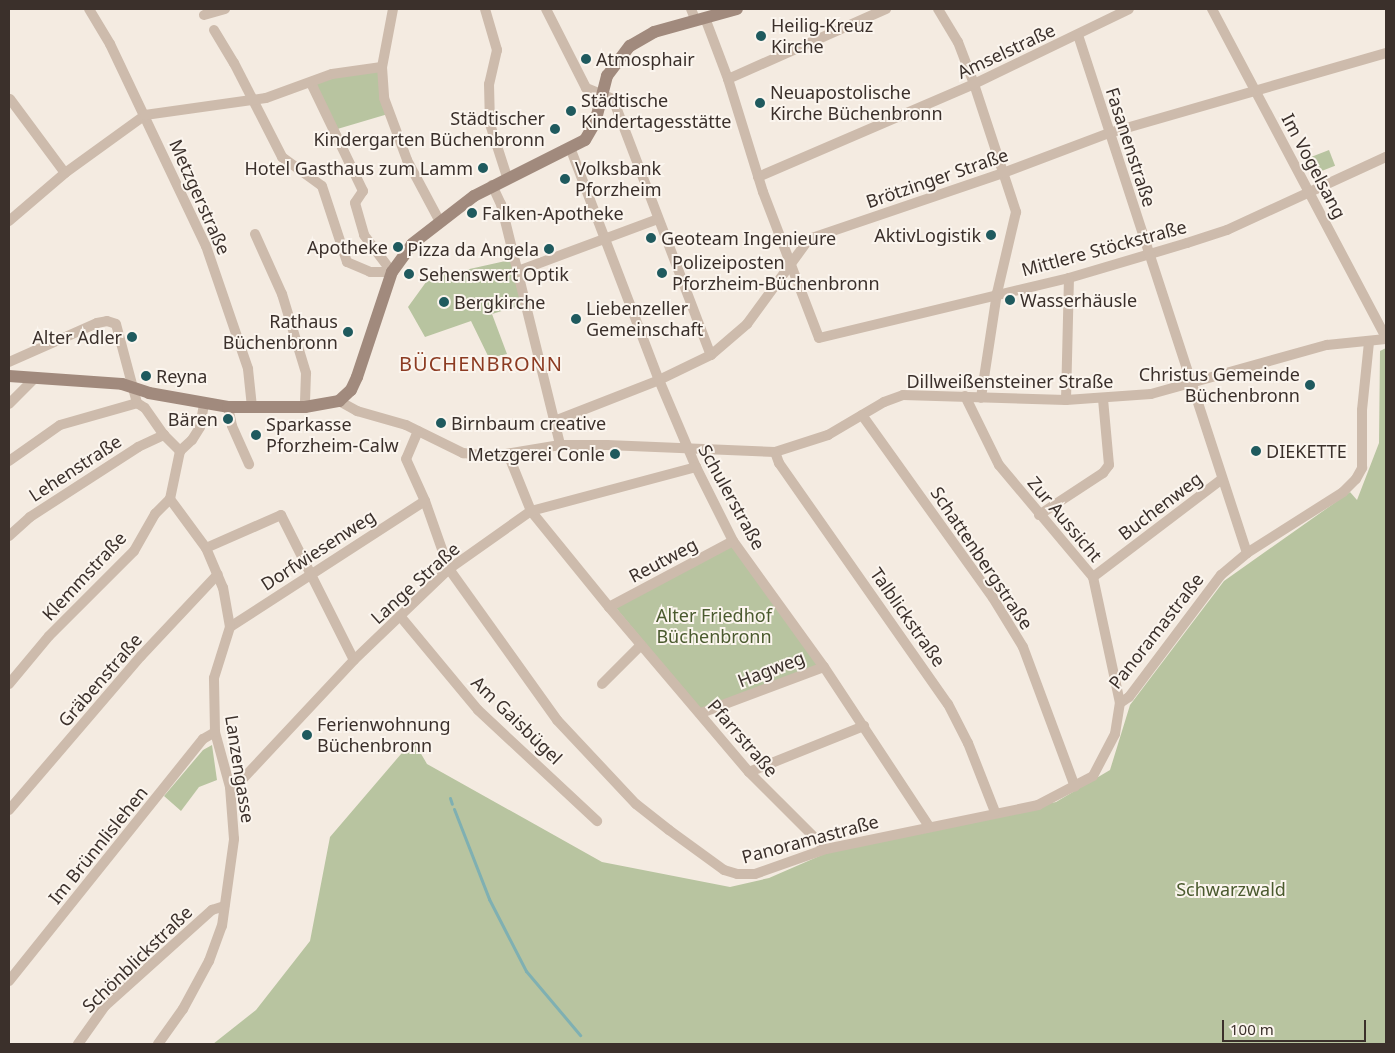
<!DOCTYPE html>
<meta charset="utf-8">
<style>
body{margin:0}
#map{position:relative;width:1395px;height:1053px;overflow:hidden;background:#f4ebe1;font-family:"Noto Sans",sans-serif}
div>[style]{position:absolute}
[style*='--x']{left:calc(var(--x)*1px);top:calc(var(--y)*1px);width:calc(var(--w)*1px);rotate:calc(var(--a)*1deg)}
.green>*{inset:0;background:#b8c4a0;transform-origin:0 0}
.stream>*{height:3px;margin:-1.5px;padding:0 1.5px;transform-origin:1.5px;border-radius:1.5px;background:#7fb0b2}
.street>*{height:10px;margin:-5px;padding:0 5px;transform-origin:5px;border-radius:5px;background:#cdbbac}
.secondary>*{height:12px;margin:-6px;padding:0 6px;transform-origin:6px;border-radius:6px;background:#a18a7d}
.dots>*{width:14px;height:14px;translate:-50% -50%;box-sizing:border-box;border:2px solid #fbf5ee;border-radius:50%}
span{translate:-50% -50%;white-space:nowrap;text-align:center;line-height:1.15;-webkit-text-stroke:4px #fbf5ee;paint-order:stroke}
.poi-label{font-size:18px;color:#3b302b}
.left{translate:0 -50%;text-align:left}
.right{translate:-100% -50%;text-align:right}
.street-label{font-size:18px;color:#3b302b}
.park-label{font-size:18px;color:#4a5a2e}
.quarter-label{font-size:20px;color:#8c3b22;letter-spacing:1px}
.frame{position:absolute;inset:0;border:10px solid #3b302b;pointer-events:none}
.scale{position:absolute;left:1222px;top:1020px;width:144px;height:22px;box-sizing:border-box;border:2px solid #3b302b;border-top:0;padding-left:6px;font-size:15px;line-height:18px;white-space:nowrap;color:#3b302b;-webkit-text-stroke:4px #fbf5ee;paint-order:stroke}
</style>
<div id="map">
<div class="green">
<i style="clip-path:polygon(382px 67px,388px 114px,334px 130px,311px 83px)"></i>
<i style="left:1329px;top:150px;width:17px;height:22px;rotate:69deg"></i>
<i style="clip-path:polygon(515px 259px,525px 304px,492px 314px,507px 354px,489px 358px,471px 321px,425px 337px,408px 307px,429px 278px)"></i>
<i style="clip-path:polygon(1386px 348px,1386px 1044px,213px 1044px,256px 1010px,310px 941px,330px 837px,413px 740px,427px 764px,602px 862px,730px 887px,769px 878px,831px 851px,1056px 802px,1110px 770px,1130px 705px,1224px 581px,1350px 492px,1357px 500px,1379px 443px,1380px 351px)"></i>
<i style="clip-path:polygon(732px 544px,819px 665px,700px 709px,616px 608px)"></i>
<i style="clip-path:polygon(212px 745px,217px 780px,199px 787px,181px 811px,164px 796px,203px 750px)"></i>
</div>
<div class="stream">
<i style="--x:450;--y:798;--w:6;--a:72"></i>
<i style="--x:454;--y:809;--w:97;--a:68.7"></i>
<i style="--x:489;--y:899;--w:81;--a:62.8"></i>
<i style="--x:526;--y:971;--w:84;--a:49.8"></i>
</div>
<div class="street">
<i style="--x:89;--y:9;--w:41;--a:59"></i>
<i style="--x:110;--y:44;--w:224;--a:64.6"></i>
<i style="--x:206;--y:246;--w:130;--a:71.1"></i>
<i style="--x:248;--y:369;--w:39;--a:84"></i>
<i style="--x:393;--y:9;--w:59;--a:100.7"></i>
<i style="--x:382;--y:67;--w:31;--a:86"></i>
<i style="--x:384;--y:98;--w:66;--a:69.6"></i>
<i style="--x:407;--y:160;--w:68;--a:61.9"></i>
<i style="--x:485;--y:9;--w:43;--a:73.7"></i>
<i style="--x:497;--y:50;--w:35;--a:103"></i>
<i style="--x:489;--y:84;--w:40;--a:88.6"></i>
<i style="--x:490;--y:124;--w:56;--a:72.2"></i>
<i style="--x:546;--y:9;--w:89;--a:63.1"></i>
<i style="--x:586;--y:88;--w:29;--a:22"></i>
<i style="--x:613;--y:99;--w:274;--a:69.1"></i>
<i style="--x:691;--y:9;--w:11;--a:68"></i>
<i style="--x:938;--y:9;--w:39;--a:59"></i>
<i style="--x:958;--y:42;--w:45;--a:69.1"></i>
<i style="--x:974;--y:84;--w:135;--a:71.8"></i>
<i style="--x:1016;--y:212;--w:83;--a:103.2"></i>
<i style="--x:997;--y:293;--w:106;--a:98.7"></i>
<i style="--x:1212;--y:9;--w:372;--a:62.1"></i>
<i style="--x:204;--y:15;--w:22;--a:-16"></i>
<i style="--x:705;--y:18;--w:65;--a:69.3"></i>
<i style="--x:728;--y:79;--w:118;--a:72.8"></i>
<i style="--x:763;--y:192;--w:156;--a:69"></i>
<i style="--x:819;--y:338;--w:257;--a:-13.5"></i>
<i style="--x:1069;--y:278;--w:123;--a:-16.5"></i>
<i style="--x:1187;--y:243;--w:42;--a:-18"></i>
<i style="--x:1227;--y:230;--w:175;--a:-24.7"></i>
<i style="--x:214;--y:30;--w:39;--a:59"></i>
<i style="--x:234;--y:63;--w:106;--a:62.9"></i>
<i style="--x:282;--y:157;--w:49;--a:35.9"></i>
<i style="--x:322;--y:186;--w:80;--a:71.8"></i>
<i style="--x:347;--y:262;--w:25;--a:23"></i>
<i style="--x:370;--y:272;--w:22;--a:0"></i>
<i style="--x:1078;--y:35;--w:545;--a:71.93"></i>
<i style="--x:728;--y:79;--w:173;--a:-23.9"></i>
<i style="--x:311;--y:83;--w:120;--a:64.3"></i>
<i style="--x:363;--y:191;--w:14;--a:124"></i>
<i style="--x:355;--y:203;--w:33;--a:74"></i>
<i style="--x:364;--y:235;--w:46;--a:52.9"></i>
<i style="--x:10;--y:99;--w:92;--a:53.4"></i>
<i style="--x:571;--y:150;--w:246;--a:69.1"></i>
<i style="--x:659;--y:380;--w:95;--a:67"></i>
<i style="--x:696;--y:467;--w:83;--a:63.4"></i>
<i style="--x:733;--y:541;--w:155;--a:54.2"></i>
<i style="--x:824;--y:667;--w:191;--a:56.6"></i>
<i style="--x:758;--y:177;--w:235;--a:-23.3"></i>
<i style="--x:974;--y:84;--w:172;--a:-25.8"></i>
<i style="--x:492;--y:185;--w:21;--a:65"></i>
<i style="--x:501;--y:204;--w:248;--a:76.2"></i>
<i style="--x:9;--y:221;--w:74;--a:-40.6"></i>
<i style="--x:65;--y:173;--w:99;--a:-35.9"></i>
<i style="--x:145;--y:115;--w:122;--a:-8"></i>
<i style="--x:266;--y:98;--w:70;--a:-20"></i>
<i style="--x:332;--y:74;--w:50;--a:-8"></i>
<i style="--x:255;--y:234;--w:66;--a:65.8"></i>
<i style="--x:282;--y:294;--w:83;--a:73.1"></i>
<i style="--x:306;--y:373;--w:34;--a:92"></i>
<i style="--x:518;--y:271;--w:149;--a:-20.4"></i>
<i style="--x:9;--y:362;--w:96;--a:-23.9"></i>
<i style="--x:97;--y:323;--w:10;--a:-11"></i>
<i style="--x:107;--y:321;--w:9;--a:18"></i>
<i style="--x:116;--y:324;--w:82;--a:75.1"></i>
<i style="--x:965;--y:396;--w:77;--a:63.8"></i>
<i style="--x:999;--y:465;--w:146;--a:50"></i>
<i style="--x:1093;--y:577;--w:129;--a:77.9"></i>
<i style="--x:1066;--y:400;--w:122;--a:-88.6"></i>
<i style="--x:339;--y:401;--w:21;--a:29"></i>
<i style="--x:357;--y:411;--w:51;--a:15.9"></i>
<i style="--x:406;--y:425;--w:64;--a:26.2"></i>
<i style="--x:463;--y:453;--w:30;--a:6"></i>
<i style="--x:493;--y:456;--w:68;--a:-9.3"></i>
<i style="--x:560;--y:445;--w:47;--a:0"></i>
<i style="--x:607;--y:445;--w:168;--a:2.4"></i>
<i style="--x:775;--y:452;--w:56;--a:-17.8"></i>
<i style="--x:828;--y:435;--w:65;--a:-30.5"></i>
<i style="--x:884;--y:402;--w:20;--a:-20"></i>
<i style="--x:903;--y:395;--w:163;--a:1.8"></i>
<i style="--x:1066;--y:400;--w:85;--a:-4"></i>
<i style="--x:1151;--y:394;--w:183;--a:-15.6"></i>
<i style="--x:1327;--y:345;--w:59;--a:-5.8"></i>
<i style="--x:9;--y:404;--w:37;--a:-45"></i>
<i style="--x:228;--y:407;--w:19;--a:78"></i>
<i style="--x:232;--y:426;--w:42;--a:65.9"></i>
<i style="--x:862;--y:415;--w:225;--a:54.4"></i>
<i style="--x:993;--y:598;--w:57;--a:58.5"></i>
<i style="--x:1023;--y:647;--w:149;--a:69.6"></i>
<i style="--x:552;--y:422;--w:115;--a:-21.4"></i>
<i style="--x:659;--y:380;--w:58;--a:-25.7"></i>
<i style="--x:711;--y:355;--w:48;--a:-40.7"></i>
<i style="--x:747;--y:324;--w:105;--a:-53.9"></i>
<i style="--x:809;--y:239;--w:205;--a:-18.8"></i>
<i style="--x:1003;--y:173;--w:113;--a:-20.7"></i>
<i style="--x:1109;--y:133;--w:288;--a:-16.1"></i>
<i style="--x:418;--y:431;--w:30;--a:113"></i>
<i style="--x:406;--y:459;--w:46;--a:65.7"></i>
<i style="--x:425;--y:501;--w:72;--a:70.6"></i>
<i style="--x:449;--y:569;--w:186;--a:54.4"></i>
<i style="--x:557;--y:720;--w:115;--a:46.8"></i>
<i style="--x:636;--y:804;--w:42;--a:38.2"></i>
<i style="--x:669;--y:830;--w:68;--a:36"></i>
<i style="--x:724;--y:870;--w:14;--a:17"></i>
<i style="--x:737;--y:874;--w:18;--a:0"></i>
<i style="--x:755;--y:874;--w:75;--a:-19.4"></i>
<i style="--x:826;--y:849;--w:217;--a:-11.7"></i>
<i style="--x:1038;--y:805;--w:62;--a:-27.8"></i>
<i style="--x:1093;--y:776;--w:47;--a:-62.4"></i>
<i style="--x:1115;--y:734;--w:31;--a:-81"></i>
<i style="--x:1120;--y:703;--w:11;--a:-34"></i>
<i style="--x:1129;--y:697;--w:153;--a:-53"></i>
<i style="--x:1221;--y:575;--w:34;--a:-40"></i>
<i style="--x:1247;--y:553;--w:114;--a:-32.4"></i>
<i style="--x:1343;--y:492;--w:18;--a:-45"></i>
<i style="--x:1356;--y:479;--w:13;--a:-61"></i>
<i style="--x:1362;--y:468;--w:58;--a:-90"></i>
<i style="--x:1362;--y:410;--w:68;--a:-84.1"></i>
<i style="--x:775;--y:452;--w:12;--a:70"></i>
<i style="--x:779;--y:463;--w:294;--a:55"></i>
<i style="--x:948;--y:704;--w:44;--a:62.9"></i>
<i style="--x:968;--y:743;--w:74;--a:68.6"></i>
<i style="--x:508;--y:454;--w:61;--a:68"></i>
<i style="--x:531;--y:511;--w:124;--a:50.9"></i>
<i style="--x:609;--y:607;--w:216;--a:49.7"></i>
<i style="--x:749;--y:772;--w:109;--a:45"></i>
<i style="--x:9;--y:461;--w:62;--a:-35.2"></i>
<i style="--x:60;--y:425;--w:80;--a:-15.9"></i>
<i style="--x:137;--y:403;--w:9;--a:32"></i>
<i style="--x:145;--y:408;--w:33;--a:55"></i>
<i style="--x:164;--y:435;--w:23;--a:45"></i>
<i style="--x:1039;--y:515;--w:77;--a:-33.3"></i>
<i style="--x:1103;--y:473;--w:10;--a:-53"></i>
<i style="--x:1109;--y:465;--w:66;--a:-95.2"></i>
<i style="--x:9;--y:536;--w:28;--a:-42"></i>
<i style="--x:30;--y:517;--w:129;--a:-32.9"></i>
<i style="--x:138;--y:447;--w:29;--a:-25"></i>
<i style="--x:206;--y:548;--w:82;--a:-23.7"></i>
<i style="--x:281;--y:515;--w:162;--a:63.3"></i>
<i style="--x:1093;--y:577;--w:162;--a:-37.2"></i>
<i style="--x:609;--y:607;--w:140;--a:-28"></i>
<i style="--x:400;--y:616;--w:122;--a:50.3"></i>
<i style="--x:478;--y:710;--w:163;--a:43"></i>
<i style="--x:230;--y:627;--w:232;--a:-32.9"></i>
<i style="--x:9;--y:684;--w:62;--a:-50.2"></i>
<i style="--x:49;--y:636;--w:120;--a:-45"></i>
<i style="--x:134;--y:551;--w:43;--a:-60.4"></i>
<i style="--x:155;--y:514;--w:21;--a:-45"></i>
<i style="--x:170;--y:499;--w:49;--a:-78.2"></i>
<i style="--x:180;--y:451;--w:16;--a:-43"></i>
<i style="--x:192;--y:440;--w:15;--a:-58"></i>
<i style="--x:200;--y:427;--w:23;--a:-80"></i>
<i style="--x:602;--y:684;--w:55;--a:-45"></i>
<i style="--x:701;--y:713;--w:131;--a:-20.5"></i>
<i style="--x:749;--y:772;--w:124;--a:-21.8"></i>
<i style="--x:230;--y:787;--w:9;--a:-21"></i>
<i style="--x:238;--y:784;--w:170;--a:-46.9"></i>
<i style="--x:354;--y:660;--w:132;--a:-43.8"></i>
<i style="--x:449;--y:569;--w:100;--a:-35.3"></i>
<i style="--x:531;--y:511;--w:171;--a:-14.9"></i>
<i style="--x:9;--y:810;--w:203;--a:-49.4"></i>
<i style="--x:141;--y:656;--w:112;--a:-46.8"></i>
<i style="--x:9;--y:981;--w:310;--a:-51.3"></i>
<i style="--x:203;--y:739;--w:14;--a:-30"></i>
<i style="--x:78;--y:1044;--w:47;--a:-54.6"></i>
<i style="--x:105;--y:1006;--w:144;--a:-41.9"></i>
<i style="--x:212;--y:910;--w:13;--a:-18"></i>
<i style="--x:158;--y:1044;--w:43;--a:-54.5"></i>
<i style="--x:183;--y:1009;--w:55;--a:-61.6"></i>
<i style="--x:209;--y:961;--w:37;--a:-70"></i>
<i style="--x:222;--y:926;--w:88;--a:-82.1"></i>
<i style="--x:234;--y:839;--w:52;--a:-94.4"></i>
<i style="--x:230;--y:787;--w:57;--a:-105.3"></i>
<i style="--x:215;--y:732;--w:54;--a:-91.1"></i>
<i style="--x:214;--y:678;--w:53;--a:-72.6"></i>
<i style="--x:230;--y:627;--w:40;--a:-100"></i>
<i style="--x:223;--y:588;--w:43;--a:-113"></i>
<i style="--x:206;--y:548;--w:61;--a:-126.3"></i>
</div>
<div class="secondary">
<i style="--x:9;--y:376;--w:113;--a:4"></i>
<i style="--x:122;--y:384;--w:28;--a:18"></i>
<i style="--x:149;--y:393;--w:80;--a:10"></i>
<i style="--x:228;--y:407;--w:77;--a:0"></i>
<i style="--x:305;--y:407;--w:35;--a:-10"></i>
<i style="--x:339;--y:401;--w:16;--a:-43"></i>
<i style="--x:351;--y:390;--w:14;--a:-65"></i>
<i style="--x:357;--y:377;--w:111;--a:-71.6"></i>
<i style="--x:392;--y:272;--w:34;--a:-54"></i>
<i style="--x:412;--y:244;--w:78;--a:-37.7"></i>
<i style="--x:474;--y:196;--w:124;--a:-26.8"></i>
<i style="--x:585;--y:140;--w:20;--a:-60"></i>
<i style="--x:595;--y:123;--w:49;--a:-75.7"></i>
<i style="--x:607;--y:76;--w:38;--a:-53"></i>
<i style="--x:630;--y:46;--w:28;--a:-30"></i>
<i style="--x:654;--y:32;--w:86;--a:-15.5"></i>
</div>
<div class="dots">
<i style="left:761px;top:36px;background:#1f5a5e"></i>
<i style="left:586px;top:59px;background:#1f5a5e"></i>
<i style="left:760px;top:103px;background:#1f5a5e"></i>
<i style="left:571px;top:111px;background:#1f5a5e"></i>
<i style="left:555px;top:129px;background:#1f5a5e"></i>
<i style="left:483px;top:168px;background:#1f5a5e"></i>
<i style="left:565px;top:179px;background:#1f5a5e"></i>
<i style="left:472px;top:213px;background:#1f5a5e"></i>
<i style="left:991px;top:235px;background:#1f5a5e"></i>
<i style="left:651px;top:238px;background:#1f5a5e"></i>
<i style="left:398px;top:247px;background:#1f5a5e"></i>
<i style="left:549px;top:249px;background:#1f5a5e"></i>
<i style="left:662px;top:273px;background:#1f5a5e"></i>
<i style="left:409px;top:274px;background:#1f5a5e"></i>
<i style="left:1010px;top:300px;background:#1f5a5e"></i>
<i style="left:444px;top:302px;background:#1f5a5e"></i>
<i style="left:576px;top:319px;background:#1f5a5e"></i>
<i style="left:348px;top:332px;background:#1f5a5e"></i>
<i style="left:132px;top:337px;background:#1f5a5e"></i>
<i style="left:146px;top:376px;background:#1f5a5e"></i>
<i style="left:1310px;top:385px;background:#1f5a5e"></i>
<i style="left:228px;top:419px;background:#1f5a5e"></i>
<i style="left:441px;top:423px;background:#1f5a5e"></i>
<i style="left:256px;top:435px;background:#1f5a5e"></i>
<i style="left:1256px;top:451px;background:#1f5a5e"></i>
<i style="left:615px;top:454px;background:#1f5a5e"></i>
<i style="left:307px;top:735px;background:#1f5a5e"></i>
</div>
<div class="poi-label">
<span class="left" style="left:771px;top:36px">Heilig-Kreuz<br>Kirche</span>
<span class="left" style="left:596px;top:59px">Atmosphair</span>
<span class="left" style="left:770px;top:103px">Neuapostolische<br>Kirche Büchenbronn</span>
<span class="left" style="left:581px;top:111px">Städtische<br>Kindertagesstätte</span>
<span class="right" style="left:545px;top:129px">Städtischer<br>Kindergarten Büchenbronn</span>
<span class="right" style="left:473px;top:168px">Hotel Gasthaus zum Lamm</span>
<span class="left" style="left:575px;top:179px">Volksbank<br>Pforzheim</span>
<span class="left" style="left:482px;top:213px">Falken-Apotheke</span>
<span class="right" style="left:981px;top:235px">AktivLogistik</span>
<span class="left" style="left:661px;top:238px">Geoteam Ingenieure</span>
<span class="right" style="left:388px;top:247px">Apotheke</span>
<span class="right" style="left:539px;top:249px">Pizza da Angela</span>
<span class="left" style="left:672px;top:273px">Polizeiposten<br>Pforzheim-Büchenbronn</span>
<span class="left" style="left:419px;top:274px">Sehenswert Optik</span>
<span class="left" style="left:1020px;top:300px">Wasserhäusle</span>
<span class="left" style="left:454px;top:302px">Bergkirche</span>
<span class="left" style="left:586px;top:319px">Liebenzeller<br>Gemeinschaft</span>
<span class="right" style="left:338px;top:332px">Rathaus<br>Büchenbronn</span>
<span class="right" style="left:122px;top:337px">Alter Adler</span>
<span class="right" style="left:1300px;top:385px">Christus Gemeinde<br>Büchenbronn</span>
<span class="left" style="left:156px;top:376px">Reyna</span>
<span class="right" style="left:218px;top:419px">Bären</span>
<span class="left" style="left:451px;top:423px">Birnbaum creative</span>
<span class="left" style="left:266px;top:435px">Sparkasse<br>Pforzheim-Calw</span>
<span class="left" style="left:1266px;top:451px">DIEKETTE</span>
<span class="right" style="left:605px;top:454px">Metzgerei Conle</span>
<span class="left" style="left:317px;top:735px">Ferienwohnung<br>Büchenbronn</span>
</div>
<div class="street-label">
<span style="left:1006px;top:51px;rotate:-25deg">Amselstraße</span>
<span style="left:1131px;top:147px;rotate:72deg">Fasanenstraße</span>
<span style="left:1314px;top:166px;rotate:62deg">Im Vogelsang</span>
<span style="left:937px;top:178px;rotate:-19deg">Brötzinger Straße</span>
<span style="left:200px;top:197px;rotate:66deg">Metzgerstraße</span>
<span style="left:1104px;top:248px;rotate:-15deg">Mittlere Stöckstraße</span>
<span style="left:1010px;top:381px">Dillweißensteiner Straße</span>
<span style="left:75px;top:468px;rotate:-33deg">Lehenstraße</span>
<span style="left:732px;top:497px;rotate:61deg">Schulerstraße</span>
<span style="left:1160px;top:506px;rotate:-37deg">Buchenweg</span>
<span style="left:1065px;top:519px;rotate:50deg">Zur Aussicht</span>
<span style="left:318px;top:550px;rotate:-33deg">Dorfwiesenweg</span>
<span style="left:982px;top:558px;rotate:56deg">Schattenbergstraße</span>
<span style="left:663px;top:560px;rotate:-28deg">Reutweg</span>
<span style="left:84px;top:576px;rotate:-47deg">Klemmstraße</span>
<span style="left:415px;top:583px;rotate:-42deg">Lange Straße</span>
<span style="left:908px;top:617px;rotate:55deg">Talblickstraße</span>
<span style="left:1156px;top:631px;rotate:-52deg">Panoramastraße</span>
<span style="left:771px;top:669px;rotate:-21deg">Hagweg</span>
<span style="left:100px;top:680px;rotate:-49deg">Gräbenstraße</span>
<span style="left:517px;top:720px;rotate:44deg">Am Gaisbügel</span>
<span style="left:743px;top:738px;rotate:49deg">Pfarrstraße</span>
<span style="left:240px;top:769px;rotate:81deg">Lanzengasse</span>
<span style="left:810px;top:839px;rotate:-15deg">Panoramastraße</span>
<span style="left:98px;top:845px;rotate:-51deg">Im Brünnlislehen</span>
<span style="left:137px;top:959px;rotate:-44deg">Schönblickstraße</span>
</div>
<div class="park-label">
<span style="left:714px;top:626px">Alter Friedhof<br>Büchenbronn</span>
<span style="left:1231px;top:889px">Schwarzwald</span>
</div>
<div class="quarter-label">
<span style="left:481px;top:363px">BÜCHENBRONN</span>
</div>
<div class="frame"></div>
<div class="scale">100 m</div>
</div>
